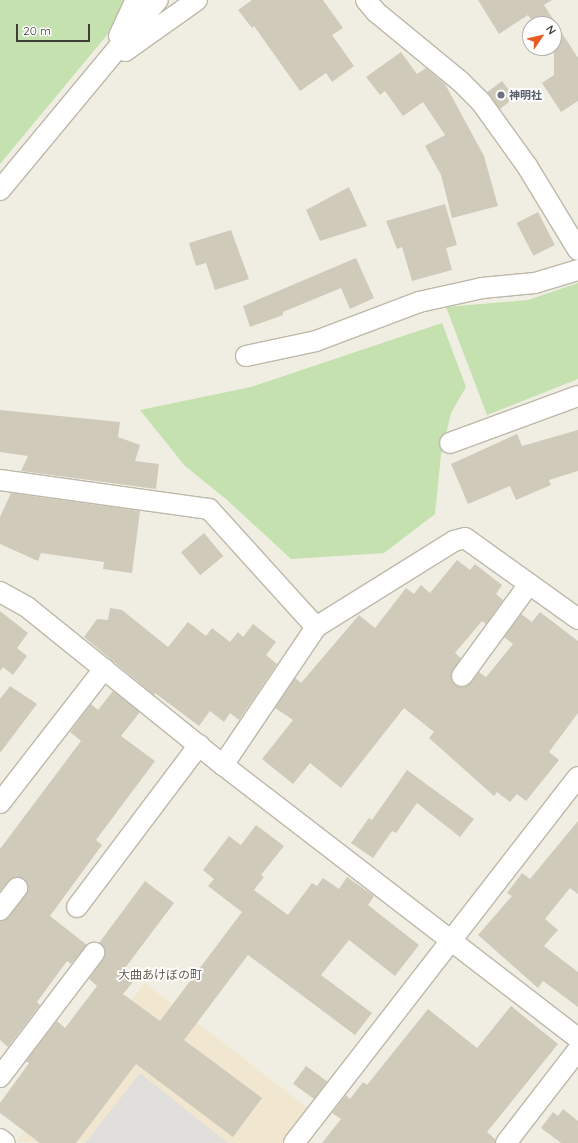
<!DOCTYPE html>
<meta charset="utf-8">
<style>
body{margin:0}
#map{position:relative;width:578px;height:1143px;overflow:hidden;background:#f0eee3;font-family:Quicksand,"Noto Sans JP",sans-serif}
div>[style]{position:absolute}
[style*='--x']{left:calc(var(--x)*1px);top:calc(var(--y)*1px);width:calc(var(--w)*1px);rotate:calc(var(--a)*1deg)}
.commercial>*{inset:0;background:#f1e7d0}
.green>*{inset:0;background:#c4e1af}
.parking>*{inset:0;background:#e1dfdb}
.building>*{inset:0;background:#d0caba;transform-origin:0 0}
.roads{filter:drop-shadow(1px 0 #bdb9aa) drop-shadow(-1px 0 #bdb9aa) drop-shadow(0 1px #bdb9aa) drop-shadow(0 -1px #bdb9aa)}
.street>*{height:20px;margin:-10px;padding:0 10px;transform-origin:10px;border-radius:10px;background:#fff}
.dots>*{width:11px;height:11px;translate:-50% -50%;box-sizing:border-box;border:2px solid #fff;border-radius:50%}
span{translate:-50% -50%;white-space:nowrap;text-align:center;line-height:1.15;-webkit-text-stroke:3.5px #fff;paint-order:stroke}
.worship-label{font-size:11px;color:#5b616d;font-weight:700}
.left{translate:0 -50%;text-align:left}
.neighbourhood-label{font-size:12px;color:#635d4c}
.north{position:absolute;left:522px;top:16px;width:40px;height:40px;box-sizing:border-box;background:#fff;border:1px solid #b3b2ae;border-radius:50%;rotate:55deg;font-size:11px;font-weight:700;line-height:16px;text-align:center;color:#413e34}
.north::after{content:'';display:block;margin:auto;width:14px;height:18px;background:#e55c25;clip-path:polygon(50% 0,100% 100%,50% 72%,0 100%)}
.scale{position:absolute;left:16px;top:24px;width:74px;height:18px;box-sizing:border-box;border:2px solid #413e34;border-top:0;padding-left:5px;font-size:12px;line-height:14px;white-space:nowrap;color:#413e34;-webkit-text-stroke:3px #fff;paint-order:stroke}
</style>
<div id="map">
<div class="commercial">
<i style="clip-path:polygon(145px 983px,308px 1108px,281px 1143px,16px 1142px)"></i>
</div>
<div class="green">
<i style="clip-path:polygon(0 0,136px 0,0 164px)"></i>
<i style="clip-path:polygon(578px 283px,578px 379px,487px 415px,446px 307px,528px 300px)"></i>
<i style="clip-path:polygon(442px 323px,466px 387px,451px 413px,441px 455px,435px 514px,384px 553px,291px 559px,226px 499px,185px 466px,140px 410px,251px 387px)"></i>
</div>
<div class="parking">
<i style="clip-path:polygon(140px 1073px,228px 1143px,85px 1143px)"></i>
</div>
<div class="building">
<i style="clip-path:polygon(252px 0,323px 0,343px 28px,332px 35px,354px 66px,332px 82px,326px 73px,300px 91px,254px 26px,252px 28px,238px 10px)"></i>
<i style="clip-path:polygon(478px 0,552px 0,544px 5px,578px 58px,578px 101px,561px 112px,542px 83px,554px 75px,554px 24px,534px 24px,528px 15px,499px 34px)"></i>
<i style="clip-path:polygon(401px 52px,417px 74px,426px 68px,445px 84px,484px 156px,498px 206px,452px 218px,441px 175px,425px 146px,445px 135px,423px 102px,403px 116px,385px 91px,380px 95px,366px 77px)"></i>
<i style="left:502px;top:81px;width:21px;height:19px;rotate:53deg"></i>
<i style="clip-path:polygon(349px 187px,367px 226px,320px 241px,306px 210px)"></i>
<i style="clip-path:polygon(445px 204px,457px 245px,446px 248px,452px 270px,412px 281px,402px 247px,397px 249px,386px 221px)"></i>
<i style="left:538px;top:212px;width:37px;height:24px;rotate:63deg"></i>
<i style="clip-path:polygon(231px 230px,249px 279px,215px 290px,206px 263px,196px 266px,189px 243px)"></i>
<i style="clip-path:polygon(356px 258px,374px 298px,350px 309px,341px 288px,283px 312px,283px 315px,250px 327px,243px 306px)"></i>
<i style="clip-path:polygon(0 410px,120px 422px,118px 437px,140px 445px,135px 461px,159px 464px,156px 489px,21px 471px,28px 456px,0 452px)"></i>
<i style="clip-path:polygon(578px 430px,578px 471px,549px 480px,551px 485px,516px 500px,510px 486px,468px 504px,451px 464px,517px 434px,522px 446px)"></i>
<i style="clip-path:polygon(11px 493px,140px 511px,132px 573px,103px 569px,104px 562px,41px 553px,38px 561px,0 544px,0 517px)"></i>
<i style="left:204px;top:533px;width:30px;height:30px;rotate:50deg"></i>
<i style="clip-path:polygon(457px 560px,470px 570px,475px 564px,502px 585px,496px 594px,503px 600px,486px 624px,482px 621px,455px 653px,461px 658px,451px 674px,456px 685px,467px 686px,479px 672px,486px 677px,513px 644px,504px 637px,521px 614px,532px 622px,540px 612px,578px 641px,578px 713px,549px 752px,559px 760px,526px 801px,517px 794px,510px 802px,497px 792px,494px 796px,429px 738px,434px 732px,404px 708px,341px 788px,310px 763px,293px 784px,262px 759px,293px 720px,275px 708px,295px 678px,301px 683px,359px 615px,375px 628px,406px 588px,414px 594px,421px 585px,430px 593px)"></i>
<i style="clip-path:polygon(110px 608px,122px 610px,168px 647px,188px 622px,206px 636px,212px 628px,230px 642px,238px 632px,243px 637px,253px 624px,276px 642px,266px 655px,277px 664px,239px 720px,230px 713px,224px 722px,210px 711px,199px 726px,155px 693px,154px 695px,84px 637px,97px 619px,108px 620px)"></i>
<i style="clip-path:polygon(0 611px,28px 633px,17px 648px,27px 656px,13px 675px,3px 667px,0 671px)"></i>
<i style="clip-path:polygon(10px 686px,37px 704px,0 753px,0 699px)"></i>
<i style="clip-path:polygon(113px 691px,140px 712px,121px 736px,155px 761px,96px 840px,102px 845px,50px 916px,87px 945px,71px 964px,67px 961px,37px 1002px,40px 1005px,8px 1047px,0 1040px,0 921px,9px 917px,28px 889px,24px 879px,18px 877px,8px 881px,0 891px,0 849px,81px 741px,70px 732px,91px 704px,98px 710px)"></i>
<i style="clip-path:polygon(407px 770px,474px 819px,460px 837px,417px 803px,396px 833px,392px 831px,373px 858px,351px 843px,369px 818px,372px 820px)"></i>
<i style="clip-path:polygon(578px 821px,578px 894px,570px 888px,545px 919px,558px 930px,544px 946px,578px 972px,578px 1007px,543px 981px,538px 988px,478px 935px,512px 896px,507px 893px,522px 873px,530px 879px)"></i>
<i style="clip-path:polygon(256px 825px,284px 846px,261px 875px,264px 877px,254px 890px,288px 915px,312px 883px,317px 886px,323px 878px,339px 889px,347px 877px,374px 896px,368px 905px,419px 945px,395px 976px,349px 940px,321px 975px,372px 1013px,355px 1035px,248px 955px,184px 1040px,262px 1098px,233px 1137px,136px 1064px,76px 1143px,40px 1143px,0 1113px,0 1103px,29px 1063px,26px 1061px,57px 1021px,65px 1028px,97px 986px,89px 979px,105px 955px,104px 948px,99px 943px,145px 881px,174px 903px,122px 972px,133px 982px,123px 994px,160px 1021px,242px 912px,208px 886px,214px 879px,203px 870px,229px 836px,241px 845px)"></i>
<i style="clip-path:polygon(511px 1006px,558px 1044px,487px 1132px,495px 1139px,495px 1143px,322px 1143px,341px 1119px,332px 1113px,346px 1095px,350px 1099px,363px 1082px,367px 1085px,428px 1009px,477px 1048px)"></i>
<i style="left:306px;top:1066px;width:26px;height:22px;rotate:36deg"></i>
<i style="clip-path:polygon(563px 1109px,578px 1121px,578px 1143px,561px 1143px,541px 1128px,553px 1112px,558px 1116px)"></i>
</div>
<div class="roads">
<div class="street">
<i style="--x:366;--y:0;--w:16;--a:50"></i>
<i style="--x:376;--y:12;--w:109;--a:39.4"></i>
<i style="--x:460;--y:81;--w:30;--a:45"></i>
<i style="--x:481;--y:102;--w:79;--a:54.3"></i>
<i style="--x:527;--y:166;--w:98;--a:58.7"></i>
<i style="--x:119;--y:36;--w:40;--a:-65"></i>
<i style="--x:125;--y:51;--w:88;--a:-35.3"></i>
<i style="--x:0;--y:190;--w:247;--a:-50.3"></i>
<i style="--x:246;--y:356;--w:72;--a:-12.1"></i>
<i style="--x:316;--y:341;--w:110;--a:-20.7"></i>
<i style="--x:419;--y:302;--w:65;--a:-12.5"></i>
<i style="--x:482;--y:288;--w:53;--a:-5.4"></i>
<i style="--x:535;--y:283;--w:45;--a:-16.8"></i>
<i style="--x:450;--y:443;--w:136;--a:-20.2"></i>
<i style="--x:0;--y:480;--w:211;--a:7.9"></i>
<i style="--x:209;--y:509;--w:159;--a:47.8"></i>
<i style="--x:0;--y:592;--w:31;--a:29"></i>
<i style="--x:27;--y:607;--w:252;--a:38.9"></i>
<i style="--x:223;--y:765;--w:448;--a:37.6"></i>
<i style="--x:462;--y:676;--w:114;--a:-53.9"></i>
<i style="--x:223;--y:765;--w:166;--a:-56"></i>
<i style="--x:316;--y:627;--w:163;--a:-31.9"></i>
<i style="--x:454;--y:541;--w:11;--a:-15"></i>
<i style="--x:465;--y:538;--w:139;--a:35.6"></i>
<i style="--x:0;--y:803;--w:170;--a:-52.2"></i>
<i style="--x:77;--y:907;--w:203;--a:-53"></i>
<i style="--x:0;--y:910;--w:28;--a:-52"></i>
<i style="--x:0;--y:1077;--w:156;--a:-52.8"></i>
<i style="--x:0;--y:1139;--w:6;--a:39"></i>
<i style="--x:294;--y:1143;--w:463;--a:-52.2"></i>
<i style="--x:506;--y:1143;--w:118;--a:-52.3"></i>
</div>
</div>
<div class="dots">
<i style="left:501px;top:95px;background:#6b7280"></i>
</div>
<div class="worship-label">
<span class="left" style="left:509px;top:95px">神明社</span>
</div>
<div class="neighbourhood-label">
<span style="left:160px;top:975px">大曲あけぼの町</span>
</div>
<div class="north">N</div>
<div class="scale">20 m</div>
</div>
